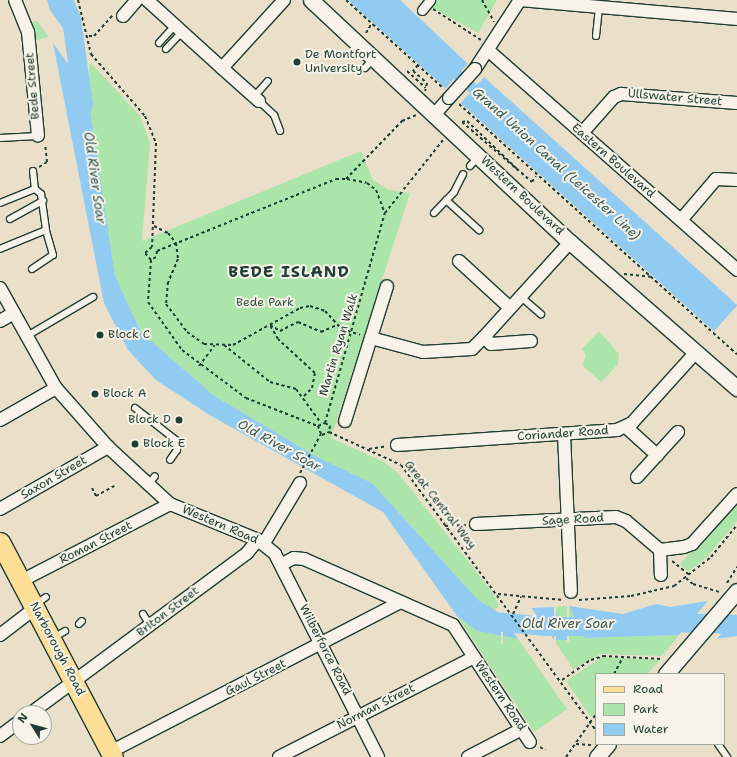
<!DOCTYPE html>
<style>
body{margin:0}
#map{position:relative;width:737px;height:757px;overflow:hidden;background:#eadfc9;font-family:"Shantell Sans",sans-serif}
div>[style]{position:absolute}
[style*='--x']{left:calc(var(--x)*1px);top:calc(var(--y)*1px);width:calc(var(--w)*1px);rotate:calc(var(--a)*1deg)}
.green>*{inset:0;background:#abe5a9}
.water>*{inset:0;background:#91cbf1;transform-origin:0 0}
.pier>*{inset:0;background:#eadfc9;transform-origin:0 0}
.canal>*{height:11px;margin:-5.5px;padding:0 5.5px;transform-origin:5.5px;border-radius:5.5px;background:#91cbf1}
.river>*{height:19px;margin:-9.5px;padding:0 9.5px;transform-origin:9.5px;border-radius:9.5px;background:#91cbf1}
.path>*{height:2px;margin-top:-1px;transform-origin:0;background:repeating-linear-gradient(90deg,#1f3d34 0 3px,transparent 0 6px)}
.roads{filter:drop-shadow(1px 0 #1f3d34) drop-shadow(-1px 0 #1f3d34) drop-shadow(0 1px #1f3d34) drop-shadow(0 -1px #1f3d34)}
.service>*{height:6px;margin:-3px;padding:0 3px;transform-origin:3px;border-radius:3px;background:#f7f3e8}
.pedestrian>*{height:9px;margin:-4.5px;padding:0 4.5px;transform-origin:4.5px;border-radius:4.5px;background:#f7f3e8}
.minor>*{height:12px;margin:-6px;padding:0 6px;transform-origin:6px;border-radius:6px;background:#f7f3e8}
.tertiary>*{height:15px;margin:-7.5px;padding:0 7.5px;transform-origin:7.5px;border-radius:7.5px;background:#f7f3e8}
.primary>*{height:19px;margin:-9.5px;padding:0 9.5px;transform-origin:9.5px;border-radius:9.5px;background:#fdde96}
.bridges{filter:drop-shadow(1px 0 #1f3d34) drop-shadow(-1px 0 #1f3d34) drop-shadow(0 1px #1f3d34) drop-shadow(0 -1px #1f3d34)}
.minor-bridge>*{height:12px;margin:-6px;padding:0 6px;transform-origin:6px;border-radius:6px;background:#f7f3e8}
.dots>*{width:11px;height:11px;translate:-50% -50%;box-sizing:border-box;border:2px solid #f7f3e8;border-radius:50%}
span{translate:-50% -50%;white-space:nowrap;text-align:center;line-height:1.15;-webkit-text-stroke:4px #f7f3e8;paint-order:stroke}
.poi-label{font-size:12px;color:#1f3d34}
.left{translate:0 -50%;text-align:left}
.right{translate:-100% -50%;text-align:right}
.street-label{font-size:12px;color:#1f3d34}
.park-label{font-size:12px;color:#345646}
.water-label{font-size:13px;color:#36595a;font-style:italic}
.district-label{font-size:16px;color:#1f3d34;font-weight:700;letter-spacing:1px}
.legend{position:absolute;left:595px;top:673px;width:130px;height:72px;box-sizing:border-box;background:#f7f3e8;border:1px solid #a1aaa0;margin:0;padding:5px 7px;list-style:none;font-size:12px;color:#1f3d34}
.legend li{display:flex;align-items:center;gap:8px;height:20px}
.legend b{width:20px;border:1px solid #a1aaa0}
.north{position:absolute;left:12px;top:705px;width:40px;height:40px;box-sizing:border-box;background:#f7f3e8;border:1px solid #a1aaa0;border-radius:50%;rotate:307deg;font-size:11px;font-weight:700;line-height:16px;text-align:center;color:#1f3d34}
.north::after{content:'';display:block;margin:auto;width:14px;height:18px;background:#1f3d34;clip-path:polygon(50% 0,100% 100%,50% 72%,0 100%)}
</style>
<div id="map">
<div class="green">
<i style="clip-path:polygon(430px 0,497px 0,478px 33px,427px 5px)"></i>
<i style="clip-path:polygon(37px 21px,49px 37px,29px 42px,25px 24px)"></i>
<i style="clip-path:polygon(90px 62px,140px 116px,150px 143px,142px 241px,361px 151px,373px 180px,389px 190px,410px 193px,331px 438px,384px 462px,397px 472px,494px 594px,499px 607px,492px 611px,478px 600px,372px 483px,315px 456px,213px 395px,141px 332px,115px 276px,86px 89px)"></i>
<i style="clip-path:polygon(599px 331px,619px 354px,618px 364px,601px 382px,582px 365px,586px 355px,582px 349px)"></i>
<i style="clip-path:polygon(737px 501px,737px 521px,707px 557px,688px 572px,680px 564px)"></i>
<i style="clip-path:polygon(569px 606px,585px 638px,679px 635px,662px 656px,601px 654px,573px 669px,554px 640px,568px 640px,554px 607px)"></i>
<i style="clip-path:polygon(457px 616px,477px 631px,518px 639px,567px 709px,534px 732px)"></i>
<i style="clip-path:polygon(602px 657px,660px 660px,647px 674px,596px 674px,596px 714px,591px 717px,566px 681px)"></i>
</div>
<div class="water">
<i style="clip-path:polygon(47px 0,71px 0,86px 60px,50px 10px)"></i>
<i style="clip-path:polygon(348px 0,400px 0,468px 64px,446px 89px)"></i>
<i style="clip-path:polygon(53px 43px,87px 90px,115px 276px,141px 332px,213px 395px,315px 456px,372px 483px,478px 600px,501px 614px,518px 639px,477px 631px,457px 616px,383px 512px,211px 416px,156px 380px,128px 350px,104px 303px)"></i>
<i style="left:484px;top:77px;width:341px;height:35px;rotate:42deg"></i>
<i style="clip-path:polygon(708px 601px,679px 635px,585px 638px,569px 606px,623px 614px,656px 604px,670px 607px)"></i>
<i style="clip-path:polygon(554px 607px,568px 640px,554px 640px,531px 608px)"></i>
<i style="clip-path:polygon(737px 615px,737px 636px,716px 639px)"></i>
</div>
<div class="pier">
<i style="clip-path:polygon(52px 41px,55px 42px,88px 87px,86px 88px)"></i>
<i style="clip-path:polygon(469px 62px,470px 66px,444px 91px,444px 90px)"></i>
<i style="clip-path:polygon(483px 76px,485px 76px,460px 104px,460px 102px)"></i>
<i style="clip-path:polygon(710px 600px,681px 636px,678px 637px)"></i>
<i style="left:567px;top:606px;width:2px;height:36px"></i>
<i style="left:554px;top:607px;width:2px;height:36px"></i>
<i style="clip-path:polygon(529px 608px,531px 608px,554px 640px,551px 640px)"></i>
<i style="clip-path:polygon(737px 613px,737px 615px,715px 641px,715px 638px)"></i>
<i style="left:501px;top:614px;width:2px;height:30px"></i>
</div>
<div class="canal">
<i style="--x:447;--y:65;--w:51;--a:41.8"></i>
</div>
<div class="river">
<i style="--x:63;--y:0;--w:21;--a:67"></i>
<i style="--x:71;--y:19;--w:86;--a:82"></i>
<i style="--x:481;--y:620;--w:66;--a:5.2"></i>
<i style="--x:547;--y:626;--w:59;--a:0"></i>
<i style="--x:667;--y:622;--w:70;--a:1.6"></i>
</div>
<div class="path">
<i style="--x:78;--y:0;--w:56;--a:76.5"></i>
<i style="--x:91;--y:54;--w:82;--a:48.9"></i>
<i style="--x:145;--y:116;--w:29;--a:68"></i>
<i style="--x:156;--y:143;--w:104;--a:92.2"></i>
<i style="--x:346;--y:0;--w:132;--a:42.2"></i>
<i style="--x:482;--y:0;--w:25;--a:61"></i>
<i style="--x:433;--y:9;--w:57;--a:32.9"></i>
<i style="--x:366;--y:33;--w:12;--a:-59"></i>
<i style="--x:89;--y:36;--w:5;--a:0"></i>
<i style="--x:94;--y:36;--w:28;--a:-48"></i>
<i style="--x:418;--y:65;--w:8;--a:130"></i>
<i style="--x:413;--y:71;--w:18;--a:41"></i>
<i style="--x:427;--y:83;--w:8;--a:104"></i>
<i style="--x:407;--y:71;--w:25;--a:42"></i>
<i style="--x:459;--y:104;--w:374;--a:42"></i>
<i style="--x:462;--y:122;--w:92;--a:40.6"></i>
<i style="--x:532;--y:182;--w:7;--a:-56"></i>
<i style="--x:462;--y:122;--w:5;--a:-11"></i>
<i style="--x:467;--y:121;--w:69;--a:43.8"></i>
<i style="--x:39;--y:167;--w:9;--a:-32"></i>
<i style="--x:47;--y:162;--w:18;--a:-96"></i>
<i style="--x:347;--y:179;--w:20;--a:11"></i>
<i style="--x:367;--y:183;--w:11;--a:38"></i>
<i style="--x:376;--y:190;--w:25;--a:69"></i>
<i style="--x:154;--y:226;--w:16;--a:27"></i>
<i style="--x:168;--y:233;--w:13;--a:51"></i>
<i style="--x:176;--y:243;--w:16;--a:83"></i>
<i style="--x:178;--y:259;--w:25;--a:113"></i>
<i style="--x:168;--y:282;--w:22;--a:95"></i>
<i style="--x:166;--y:304;--w:35;--a:53"></i>
<i style="--x:187;--y:332;--w:21;--a:35"></i>
<i style="--x:204;--y:344;--w:29;--a:2"></i>
<i style="--x:233;--y:345;--w:77;--a:-28.9"></i>
<i style="--x:300;--y:308;--w:10;--a:-11"></i>
<i style="--x:310;--y:306;--w:16;--a:18"></i>
<i style="--x:325;--y:311;--w:25;--a:47"></i>
<i style="--x:342;--y:329;--w:19;--a:18"></i>
<i style="--x:157;--y:251;--w:193;--a:-21.9"></i>
<i style="--x:336;--y:179;--w:10;--a:0"></i>
<i style="--x:346;--y:179;--w:81;--a:-46"></i>
<i style="--x:402;--y:121;--w:15;--a:-23"></i>
<i style="--x:157;--y:251;--w:6;--a:99"></i>
<i style="--x:156;--y:257;--w:6;--a:149"></i>
<i style="--x:151;--y:260;--w:42;--a:94.1"></i>
<i style="--x:148;--y:302;--w:59;--a:54.7"></i>
<i style="--x:182;--y:350;--w:80;--a:36.9"></i>
<i style="--x:246;--y:398;--w:77;--a:21.3"></i>
<i style="--x:318;--y:426;--w:8;--a:-23"></i>
<i style="--x:151;--y:260;--w:9;--a:-131"></i>
<i style="--x:145;--y:253;--w:9;--a:-41"></i>
<i style="--x:624;--y:274;--w:27;--a:6"></i>
<i style="--x:224;--y:345;--w:59;--a:38.8"></i>
<i style="--x:270;--y:382;--w:27;--a:15"></i>
<i style="--x:296;--y:389;--w:42;--a:53.7"></i>
<i style="--x:199;--y:366;--w:26;--a:-53"></i>
<i style="--x:304;--y:396;--w:11;--a:-45"></i>
<i style="--x:312;--y:388;--w:15;--a:-79"></i>
<i style="--x:315;--y:373;--w:50;--a:-137.4"></i>
<i style="--x:278;--y:339;--w:16;--a:-120"></i>
<i style="--x:270;--y:325;--w:12;--a:31"></i>
<i style="--x:280;--y:331;--w:20;--a:-27"></i>
<i style="--x:298;--y:322;--w:25;--a:23"></i>
<i style="--x:321;--y:332;--w:17;--a:-24"></i>
<i style="--x:325;--y:423;--w:218;--a:-74.1"></i>
<i style="--x:385;--y:213;--w:93;--a:-51.5"></i>
<i style="--x:325;--y:423;--w:6;--a:31"></i>
<i style="--x:330;--y:426;--w:6;--a:99"></i>
<i style="--x:329;--y:432;--w:79;--a:24.6"></i>
<i style="--x:401;--y:465;--w:329;--a:53.7"></i>
<i style="--x:322;--y:435;--w:8;--a:-23"></i>
<i style="--x:369;--y:449;--w:18;--a:-9"></i>
<i style="--x:300;--y:473;--w:44;--a:-61.7"></i>
<i style="--x:321;--y:434;--w:9;--a:-111"></i>
<i style="--x:92;--y:488;--w:9;--a:63"></i>
<i style="--x:96;--y:496;--w:21;--a:-29"></i>
<i style="--x:445;--y:526;--w:21;--a:-3"></i>
<i style="--x:672;--y:561;--w:22;--a:39"></i>
<i style="--x:686;--y:578;--w:9;--a:41"></i>
<i style="--x:693;--y:584;--w:27;--a:17"></i>
<i style="--x:727;--y:583;--w:19;--a:-58"></i>
<i style="--x:498;--y:594;--w:66;--a:5.2"></i>
<i style="--x:579;--y:600;--w:52;--a:-4.4"></i>
<i style="--x:631;--y:596;--w:44;--a:-13.1"></i>
<i style="--x:674;--y:586;--w:47;--a:-38.1"></i>
<i style="--x:711;--y:557;--w:41;--a:-50.9"></i>
<i style="--x:513;--y:614;--w:19;--a:-65"></i>
<i style="--x:614;--y:674;--w:19;--a:-62"></i>
<i style="--x:562;--y:680;--w:35;--a:-35"></i>
<i style="--x:591;--y:660;--w:13;--a:-18"></i>
<i style="--x:603;--y:656;--w:60;--a:2.9"></i>
<i style="--x:576;--y:744;--w:15;--a:4"></i>
<i style="--x:540;--y:747;--w:6;--a:31"></i>
<i style="--x:566;--y:757;--w:52;--a:-55.1"></i>
</div>
<div class="roads">
<div class="service">
<i style="--x:596;--y:36;--w:28;--a:-84"></i>
<i style="--x:159;--y:43;--w:24;--a:-48"></i>
<i style="--x:166;--y:49;--w:23;--a:-47"></i>
<i style="--x:365;--y:68;--w:12;--a:-48"></i>
<i style="--x:254;--y:97;--w:21;--a:-49"></i>
<i style="--x:259;--y:101;--w:21;--a:43"></i>
<i style="--x:274;--y:115;--w:17;--a:69"></i>
<i style="--x:0;--y:138;--w:38;--a:-3"></i>
<i style="--x:470;--y:166;--w:13;--a:-48"></i>
<i style="--x:33;--y:171;--w:18;--a:84"></i>
<i style="--x:446;--y:200;--w:45;--a:42.3"></i>
<i style="--x:0;--y:203;--w:38;--a:-22"></i>
<i style="--x:35;--y:189;--w:8;--a:40"></i>
<i style="--x:41;--y:194;--w:36;--a:82"></i>
<i style="--x:46;--y:230;--w:50;--a:157.6"></i>
<i style="--x:434;--y:213;--w:29;--a:-46"></i>
<i style="--x:454;--y:192;--w:20;--a:-63"></i>
<i style="--x:10;--y:219;--w:38;--a:-29"></i>
<i style="--x:32;--y:269;--w:25;--a:-34"></i>
<i style="--x:53;--y:255;--w:26;--a:-106"></i>
<i style="--x:520;--y:296;--w:28;--a:41"></i>
<i style="--x:27;--y:336;--w:77;--a:-30.6"></i>
<i style="--x:135;--y:408;--w:52;--a:38"></i>
<i style="--x:176;--y:440;--w:10;--a:84"></i>
<i style="--x:177;--y:450;--w:12;--a:125"></i>
<i style="--x:148;--y:485;--w:11;--a:-52"></i>
<i style="--x:36;--y:604;--w:12;--a:-35"></i>
<i style="--x:143;--y:614;--w:13;--a:58"></i>
<i style="--x:79;--y:624;--w:4;--a:-45"></i>
<i style="--x:53;--y:638;--w:14;--a:-30"></i>
<i style="--x:718;--y:744;--w:16;--a:55"></i>
</div>
<div class="pedestrian">
<i style="--x:422;--y:10;--w:13;--a:-51"></i>
</div>
<div class="minor">
<i style="--x:15;--y:0;--w:35;--a:68"></i>
<i style="--x:28;--y:32;--w:104;--a:84.5"></i>
<i style="--x:147;--y:0;--w:101;--a:42.2"></i>
<i style="--x:123;--y:16;--w:21;--a:-49"></i>
<i style="--x:489;--y:51;--w:331;--a:41.4"></i>
<i style="--x:475;--y:69;--w:82;--a:-56.9"></i>
<i style="--x:520;--y:0;--w:218;--a:5"></i>
<i style="--x:259;--y:101;--w:50;--a:-138.3"></i>
<i style="--x:222;--y:68;--w:92;--a:-47.6"></i>
<i style="--x:435;--y:114;--w:21;--a:-49"></i>
<i style="--x:582;--y:133;--w:48;--a:-48.4"></i>
<i style="--x:614;--y:97;--w:8;--a:-23"></i>
<i style="--x:621;--y:94;--w:116;--a:4.4"></i>
<i style="--x:681;--y:220;--w:54;--a:-49.5"></i>
<i style="--x:716;--y:179;--w:21;--a:3"></i>
<i style="--x:459;--y:261;--w:68;--a:42.6"></i>
<i style="--x:0;--y:288;--w:115;--a:60.8"></i>
<i style="--x:56;--y:388;--w:79;--a:48.6"></i>
<i style="--x:108;--y:447;--w:84;--a:42.6"></i>
<i style="--x:170;--y:504;--w:95;--a:22.2"></i>
<i style="--x:258;--y:540;--w:22;--a:39"></i>
<i style="--x:275;--y:554;--w:228;--a:63.1"></i>
<i style="--x:0;--y:321;--w:16;--a:-30"></i>
<i style="--x:484;--y:337;--w:128;--a:-47.8"></i>
<i style="--x:371;--y:338;--w:54;--a:15.1"></i>
<i style="--x:423;--y:352;--w:49;--a:-3.5"></i>
<i style="--x:472;--y:349;--w:17;--a:-45"></i>
<i style="--x:484;--y:337;--w:10;--a:45"></i>
<i style="--x:491;--y:344;--w:40;--a:-4.3"></i>
<i style="--x:0;--y:420;--w:64;--a:-29.7"></i>
<i style="--x:345;--y:421;--w:141;--a:-72.7"></i>
<i style="--x:626;--y:427;--w:42;--a:42.1"></i>
<i style="--x:564;--y:434;--w:158;--a:87.5"></i>
<i style="--x:397;--y:445;--w:221;--a:-3.9"></i>
<i style="--x:617;--y:430;--w:17;--a:-25"></i>
<i style="--x:632;--y:423;--w:96;--a:-48"></i>
<i style="--x:637;--y:477;--w:61;--a:-47.7"></i>
<i style="--x:0;--y:509;--w:125;--a:-29.9"></i>
<i style="--x:476;--y:524;--w:140;--a:-2.9"></i>
<i style="--x:616;--y:517;--w:11;--a:22"></i>
<i style="--x:626;--y:521;--w:45;--a:40.5"></i>
<i style="--x:660;--y:550;--w:24;--a:-7"></i>
<i style="--x:684;--y:547;--w:9;--a:-21"></i>
<i style="--x:692;--y:544;--w:67;--a:-48"></i>
<i style="--x:264;--y:543;--w:70;--a:-59"></i>
<i style="--x:660;--y:550;--w:25;--a:88"></i>
<i style="--x:282;--y:564;--w:13;--a:-27"></i>
<i style="--x:294;--y:558;--w:10;--a:6"></i>
<i style="--x:304;--y:559;--w:163;--a:23.9"></i>
<i style="--x:453;--y:625;--w:140;--a:56.7"></i>
<i style="--x:21;--y:581;--w:168;--a:-27.3"></i>
<i style="--x:0;--y:635;--w:44;--a:-37.6"></i>
<i style="--x:31;--y:713;--w:269;--a:-36.5"></i>
<i style="--x:247;--y:553;--w:17;--a:-50"></i>
<i style="--x:0;--y:736;--w:25;--a:-37"></i>
<i style="--x:110;--y:752;--w:327;--a:-27.3"></i>
<i style="--x:279;--y:757;--w:219;--a:-27.1"></i>
<i style="--x:468;--y:757;--w:61;--a:-27.4"></i>
</div>
<div class="tertiary">
<i style="--x:311;--y:0;--w:354;--a:43.1"></i>
<i style="--x:570;--y:242;--w:222;--a:41.2"></i>
<i style="--x:666;--y:674;--w:109;--a:-49.5"></i>
<i style="--x:597;--y:757;--w:17;--a:-50"></i>
</div>
<div class="primary">
<i style="--x:0;--y:542;--w:243;--a:62.3"></i>
</div>
</div>
<div class="bridges">
<div class="minor-bridge">
<i style="--x:449;--y:98;--w:39;--a:-48"></i>
</div>
</div>
<div class="dots">
<i style="left:297px;top:62px;background:#1f3d34"></i>
<i style="left:100px;top:335px;background:#1f3d34"></i>
<i style="left:95px;top:394px;background:#1f3d34"></i>
<i style="left:179px;top:420px;background:#1f3d34"></i>
<i style="left:135px;top:444px;background:#1f3d34"></i>
</div>
<div class="poi-label">
<span class="left" style="left:305px;top:62px">De Montfort<br>University</span>
<span class="left" style="left:108px;top:335px">Block C</span>
<span class="left" style="left:103px;top:394px">Block A</span>
<span class="right" style="left:171px;top:420px">Block D</span>
<span class="left" style="left:143px;top:444px">Block E</span>
</div>
<div class="street-label">
<span style="left:33px;top:86px;rotate:-95deg">Bede Street</span>
<span style="left:675px;top:98px;rotate:5deg">Ullswater Street</span>
<span style="left:613px;top:161px;rotate:41deg">Eastern Boulevard</span>
<span style="left:522px;top:196px;rotate:43deg">Western Boulevard</span>
<span style="left:339px;top:345px;rotate:-73deg">Martin Ryan Walk</span>
<span style="left:563px;top:434px;rotate:-4deg">Coriander Road</span>
<span style="left:54px;top:478px;rotate:-30deg">Saxon Street</span>
<span style="left:440px;top:505px;rotate:52deg">Great Central Way</span>
<span style="left:573px;top:520px;rotate:-3deg">Sage Road</span>
<span style="left:220px;top:525px;rotate:23deg">Western Road</span>
<span style="left:96px;top:543px;rotate:-27deg">Roman Street</span>
<span style="left:168px;top:612px;rotate:-37deg">Briton Street</span>
<span style="left:57px;top:649px;rotate:62deg">Narborough Road</span>
<span style="left:325px;top:650px;rotate:63deg">Wilberforce Road</span>
<span style="left:256px;top:678px;rotate:-27deg">Gaul Street</span>
<span style="left:500px;top:696px;rotate:56deg">Western Road</span>
<span style="left:376px;top:707px;rotate:-27deg">Norman Street</span>
</div>
<div class="park-label">
<span style="left:265px;top:303px">Bede Park</span>
</div>
<div class="water-label">
<span style="left:556px;top:164px;rotate:42deg">Grand Union Canal (Leicester Line)</span>
<span style="left:94px;top:178px;rotate:82deg">Old River Soar</span>
<span style="left:279px;top:446px;rotate:29deg">Old River Soar</span>
<span style="left:568px;top:624px">Old River Soar</span>
</div>
<div class="district-label">
<span style="left:289px;top:272px">BEDE ISLAND</span>
</div>
<ul class="legend">
<li><b style="height:5px;background:#fdde96"></b>Road</li>
<li><b style="height:11px;background:#abe5a9"></b>Park</li>
<li><b style="height:11px;background:#91cbf1"></b>Water</li>
</ul>
<div class="north">N</div>
</div>
